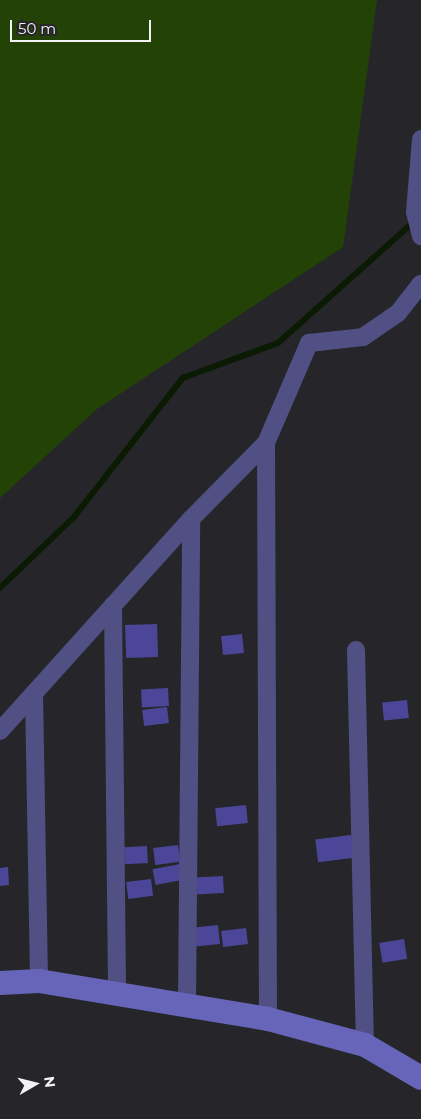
<!DOCTYPE html>
<style>
body{margin:0}
#map{position:relative;width:421px;height:1119px;overflow:hidden;background:#26262a;font-family:Montserrat,sans-serif}
div>[style]{position:absolute}
[style*='--x']{left:calc(var(--x)*1px);top:calc(var(--y)*1px);width:calc(var(--w)*1px);rotate:calc(var(--a)*1deg)}
.green>*{inset:0;background:#234306}
.stream>*{height:5.5px;margin:-2.75px;padding:0 2.75px;transform-origin:2.75px;border-radius:2.75px;background:#0b1a02}
.building>*{inset:0;background:#4b4697;transform-origin:0 0}
.street>*{height:18px;margin:-9px;padding:0 9px;transform-origin:9px;border-radius:9px;background:#505085}
.secondary>*{height:24px;margin:-12px;padding:0 12px;transform-origin:12px;border-radius:12px;background:#6765b9}
span{translate:-50% -50%;white-space:nowrap;text-align:center;line-height:1.15;-webkit-text-stroke:4px #26262a;paint-order:stroke}
.north{position:absolute;left:10px;top:1059px;width:50px;height:50px;-webkit-text-stroke:4px #26262a;paint-order:stroke;rotate:82deg;font-size:14px;font-weight:700;line-height:20px;text-align:center;color:#f2f2f5}
.north::after{content:'';display:block;margin:auto;width:18px;height:22px;background:#f2f2f5;clip-path:polygon(50% 0,100% 100%,50% 72%,0 100%)}
.scale{position:absolute;left:10px;top:20px;width:141px;height:22px;box-sizing:border-box;border:2px solid #f2f2f5;border-top:0;padding-left:6px;font-size:15px;line-height:18px;white-space:nowrap;color:#f2f2f5;-webkit-text-stroke:4px #26262a;paint-order:stroke}
</style>
<div id="map">
<div class="green">
<i style="clip-path:polygon(0 0,377px 0,343px 247px,97px 409px,0 498px)"></i>
</div>
<div class="stream">
<i style="--x:0;--y:588;--w:103;--a:-43.8"></i>
<i style="--x:74;--y:517;--w:177;--a:-51.9"></i>
<i style="--x:183;--y:378;--w:101;--a:-20.2"></i>
<i style="--x:278;--y:343;--w:182;--a:-41.7"></i>
</div>
<div class="building">
<i style="left:157px;top:624px;width:33px;height:32px;rotate:88deg"></i>
<i style="left:242px;top:634px;width:19px;height:21px;rotate:84deg"></i>
<i style="left:168px;top:688px;width:18px;height:27px;rotate:87deg"></i>
<i style="left:407px;top:700px;width:18px;height:25px;rotate:84deg"></i>
<i style="left:167px;top:707px;width:16px;height:25px;rotate:83deg"></i>
<i style="left:246px;top:805px;width:18px;height:31px;rotate:84deg"></i>
<i style="left:351px;top:835px;width:23px;height:36px;rotate:83deg"></i>
<i style="left:178px;top:845px;width:17px;height:25px;rotate:83deg"></i>
<i style="left:147px;top:846px;width:17px;height:23px;rotate:87deg"></i>
<i style="left:180px;top:864px;width:16px;height:28px;rotate:79deg"></i>
<i style="clip-path:polygon(8px 867px,9px 885px,0 886px,0 868px)"></i>
<i style="left:223px;top:876px;width:17px;height:29px;rotate:87deg"></i>
<i style="left:151px;top:879px;width:17px;height:25px;rotate:83deg"></i>
<i style="left:218px;top:925px;width:19px;height:24px;rotate:84deg"></i>
<i style="left:246px;top:928px;width:16px;height:25px;rotate:83deg"></i>
<i style="left:404px;top:939px;width:20px;height:25px;rotate:81deg"></i>
</div>
<div class="street">
<i style="--x:421;--y:139;--w:73;--a:94.7"></i>
<i style="--x:415;--y:212;--w:25;--a:76"></i>
<i style="--x:266;--y:443;--w:576;--a:89.8"></i>
<i style="--x:113;--y:605;--w:389;--a:89.4"></i>
<i style="--x:356;--y:650;--w:395;--a:88.7"></i>
<i style="--x:34;--y:693;--w:288;--a:89"></i>
<i style="--x:0;--y:731;--w:285;--a:-48"></i>
<i style="--x:191;--y:519;--w:107;--a:-45.4"></i>
<i style="--x:266;--y:443;--w:109;--a:-66.7"></i>
<i style="--x:309;--y:343;--w:54;--a:-6.3"></i>
<i style="--x:363;--y:337;--w:42;--a:-34.4"></i>
<i style="--x:398;--y:313;--w:37;--a:-52"></i>
<i style="--x:187;--y:1003;--w:484;--a:-89.5"></i>
</div>
<div class="secondary">
<i style="--x:0;--y:983;--w:39;--a:-3"></i>
<i style="--x:39;--y:981;--w:232;--a:9.4"></i>
<i style="--x:268;--y:1019;--w:100;--a:15"></i>
<i style="--x:365;--y:1045;--w:65;--a:30.5"></i>
</div>
<div class="north">N</div>
<div class="scale">50 m</div>
</div>
